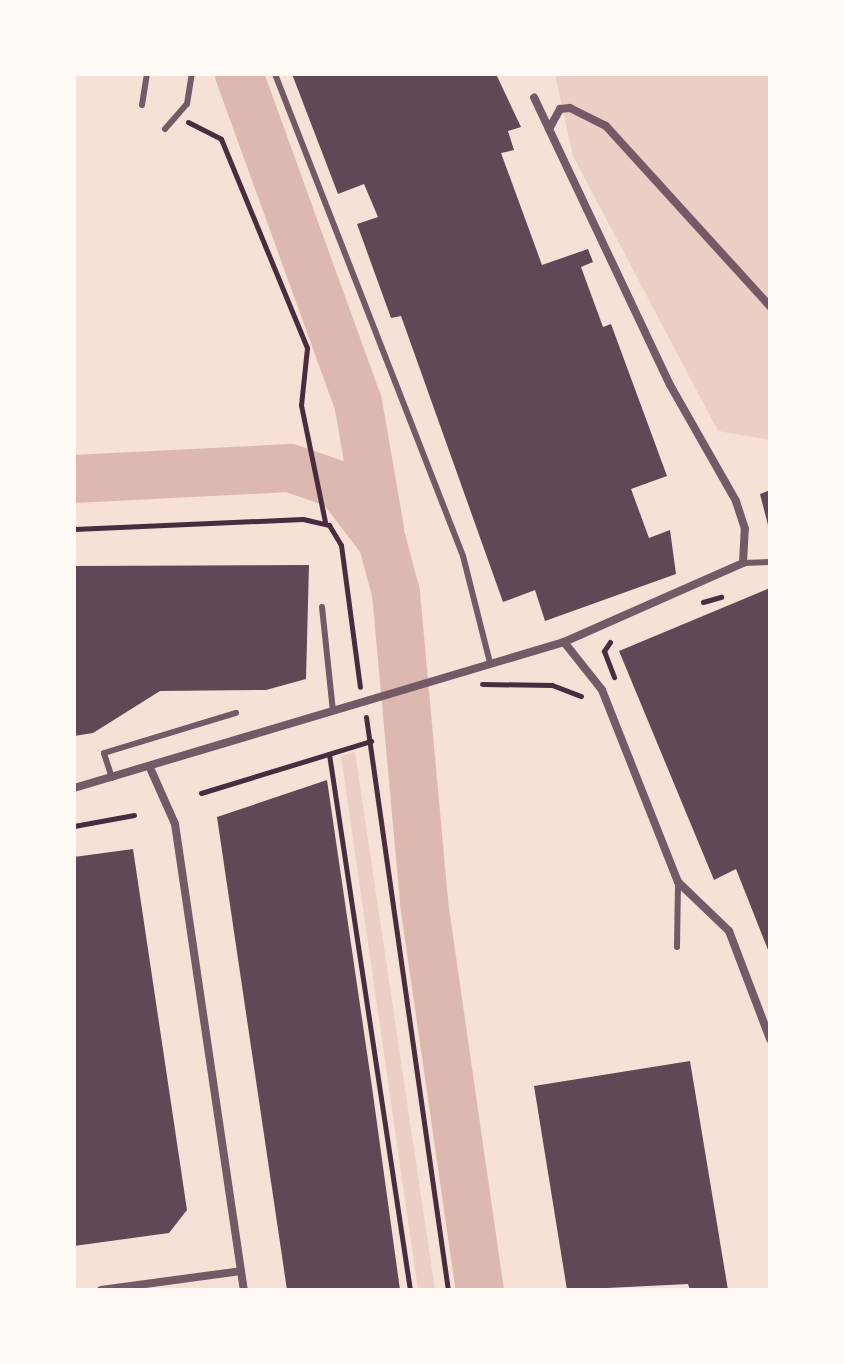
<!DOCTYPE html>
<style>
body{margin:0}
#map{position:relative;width:844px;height:1364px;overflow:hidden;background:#f7e1d7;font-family:"DM Sans",sans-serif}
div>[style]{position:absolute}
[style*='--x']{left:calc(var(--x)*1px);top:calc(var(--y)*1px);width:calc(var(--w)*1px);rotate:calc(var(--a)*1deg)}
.green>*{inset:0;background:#ebcfc5}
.river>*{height:48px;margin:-24px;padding:0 24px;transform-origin:24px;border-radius:24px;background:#dcb8b0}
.building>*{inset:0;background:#644757}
.path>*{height:5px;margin:-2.5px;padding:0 2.5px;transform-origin:2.5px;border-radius:2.5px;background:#4a2c40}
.service>*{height:6px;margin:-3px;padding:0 3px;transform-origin:3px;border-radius:3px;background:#755966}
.minor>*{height:8px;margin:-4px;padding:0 4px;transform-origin:4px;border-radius:4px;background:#755966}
span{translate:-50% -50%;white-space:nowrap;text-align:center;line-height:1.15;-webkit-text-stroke:8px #fffaf5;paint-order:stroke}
.frame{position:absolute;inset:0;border:76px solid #fffaf5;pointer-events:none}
</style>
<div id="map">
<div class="green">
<i style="clip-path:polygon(555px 74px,770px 74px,770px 440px,718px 431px,573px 156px)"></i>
<i style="clip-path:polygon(354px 752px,355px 752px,435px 1290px,418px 1290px,341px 756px)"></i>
</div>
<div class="river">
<i style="--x:239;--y:74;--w:349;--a:70.1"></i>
<i style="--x:358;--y:402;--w:130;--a:80.2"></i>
<i style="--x:74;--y:479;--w:216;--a:-2.9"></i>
<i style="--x:290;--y:468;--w:52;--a:19.1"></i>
<i style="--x:339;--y:485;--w:71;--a:52.5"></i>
<i style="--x:382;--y:541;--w:54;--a:74.9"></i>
<i style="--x:396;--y:593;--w:311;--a:84.8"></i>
<i style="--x:424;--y:903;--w:391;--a:81.8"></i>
</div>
<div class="building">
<i style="clip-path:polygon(292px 74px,496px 74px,521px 127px,508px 131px,514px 150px,501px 153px,542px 265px,588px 249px,593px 262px,581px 267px,603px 327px,611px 324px,667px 476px,631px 489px,649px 538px,670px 530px,676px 574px,545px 621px,535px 590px,503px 602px,401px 316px,391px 318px,357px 224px,378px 217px,364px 184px,338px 194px)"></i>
<i style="clip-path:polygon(770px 490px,770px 529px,769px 529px,760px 494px)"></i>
<i style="clip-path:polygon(309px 565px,306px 679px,266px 690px,160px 691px,93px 733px,74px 736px,74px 566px)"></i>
<i style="clip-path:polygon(770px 588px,770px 955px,736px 869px,714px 880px,619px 651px)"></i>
<i style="clip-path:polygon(327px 780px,372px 1087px,400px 1290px,287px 1290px,217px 817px)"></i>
<i style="clip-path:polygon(133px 849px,187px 1210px,169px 1233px,74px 1246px,74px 857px)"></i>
<i style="clip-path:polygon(690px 1061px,728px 1290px,690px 1290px,688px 1284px,567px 1290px,534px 1086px)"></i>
</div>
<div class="path">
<i style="--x:188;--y:122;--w:37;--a:27"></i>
<i style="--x:221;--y:139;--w:226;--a:67.6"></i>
<i style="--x:307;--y:348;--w:57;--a:96"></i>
<i style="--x:301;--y:405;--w:119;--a:78.4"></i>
<i style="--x:74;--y:529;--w:229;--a:-2.5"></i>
<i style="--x:303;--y:519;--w:27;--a:13"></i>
<i style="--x:329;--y:525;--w:23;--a:59"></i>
<i style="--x:341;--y:545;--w:143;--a:82.4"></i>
<i style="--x:703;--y:602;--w:19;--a:-16"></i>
<i style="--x:610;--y:642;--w:11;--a:124"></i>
<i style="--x:604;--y:651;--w:28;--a:69"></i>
<i style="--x:482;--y:684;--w:70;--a:0.8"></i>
<i style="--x:552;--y:685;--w:31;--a:21"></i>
<i style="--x:366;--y:717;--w:579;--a:81.86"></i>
<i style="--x:329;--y:754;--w:542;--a:81.41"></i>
<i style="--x:201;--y:793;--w:178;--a:-17"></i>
<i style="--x:74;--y:826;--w:61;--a:-10.4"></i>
</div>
<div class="service">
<i style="--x:275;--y:74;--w:517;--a:68.69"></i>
<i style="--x:463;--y:556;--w:110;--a:75.8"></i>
<i style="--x:142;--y:105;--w:31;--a:-81"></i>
<i style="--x:165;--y:129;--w:33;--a:-49"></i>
<i style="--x:187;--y:104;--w:30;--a:-81"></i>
<i style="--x:743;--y:563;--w:27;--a:-2"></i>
<i style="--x:322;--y:607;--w:105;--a:84"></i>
<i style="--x:112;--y:778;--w:26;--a:-108"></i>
<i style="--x:104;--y:753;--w:138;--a:-16.9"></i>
<i style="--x:677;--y:947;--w:65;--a:-89.1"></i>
</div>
<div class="minor">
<i style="--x:549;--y:129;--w:23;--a:-61"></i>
<i style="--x:560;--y:109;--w:10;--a:-6"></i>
<i style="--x:570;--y:108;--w:40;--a:26.6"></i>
<i style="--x:606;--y:126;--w:244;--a:47.7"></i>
<i style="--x:564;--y:642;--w:61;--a:51.6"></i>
<i style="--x:602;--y:690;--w:206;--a:68.4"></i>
<i style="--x:678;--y:882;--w:71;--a:43.9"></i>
<i style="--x:729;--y:931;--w:116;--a:69.2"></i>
<i style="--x:151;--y:770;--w:59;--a:66"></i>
<i style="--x:175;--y:824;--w:471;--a:81.6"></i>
<i style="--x:74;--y:788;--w:511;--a:-16.59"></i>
<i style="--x:564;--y:642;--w:196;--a:-23.8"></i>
<i style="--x:743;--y:563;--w:34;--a:-87"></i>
<i style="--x:745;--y:529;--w:29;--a:-108"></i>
<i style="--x:736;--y:501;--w:133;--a:-119.6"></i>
<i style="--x:670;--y:385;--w:318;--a:-115.3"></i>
<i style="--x:101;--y:1290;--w:141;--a:-7.7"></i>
</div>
<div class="frame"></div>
</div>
